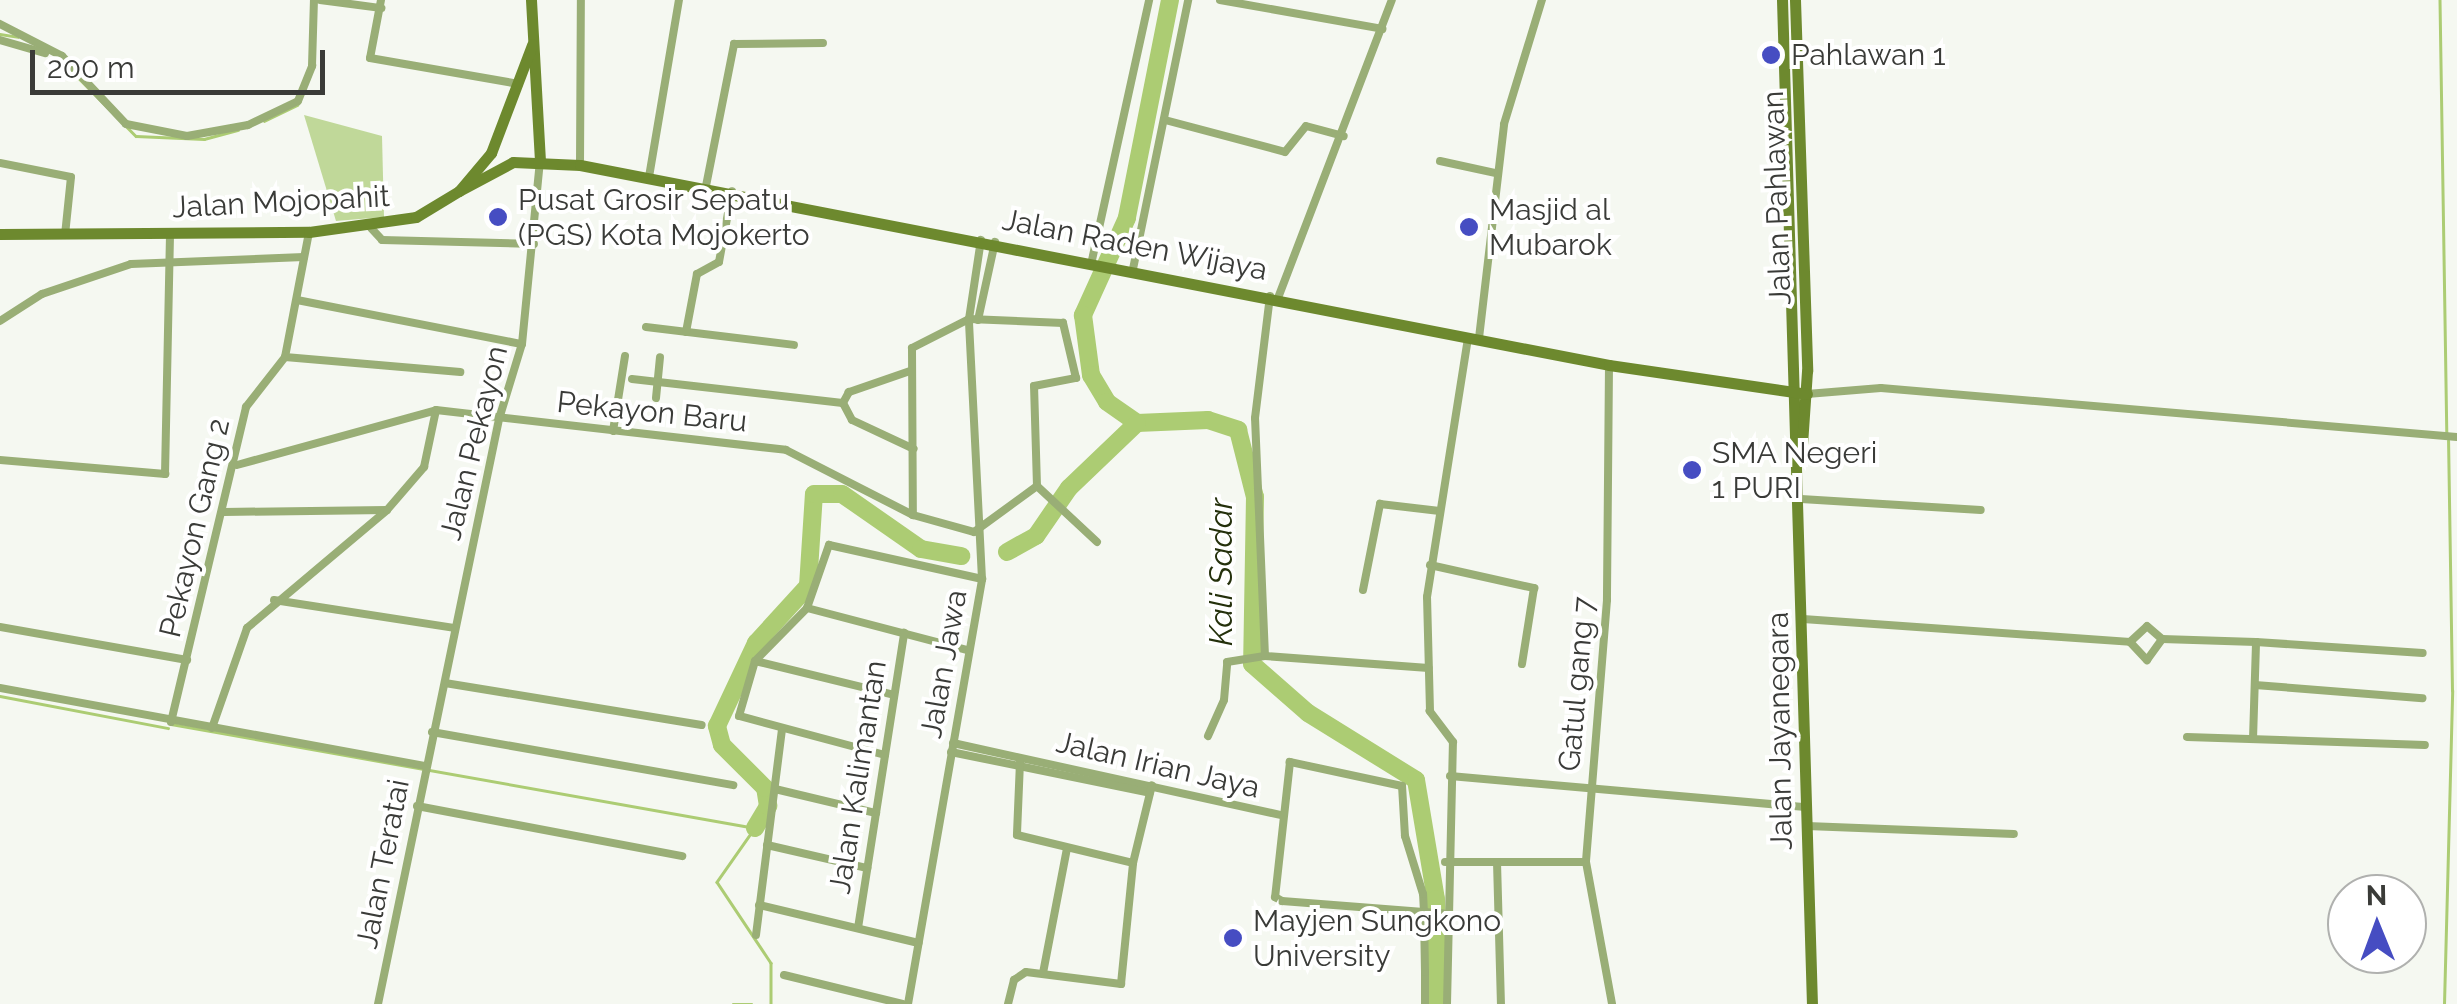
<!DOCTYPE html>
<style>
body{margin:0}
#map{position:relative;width:2457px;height:1004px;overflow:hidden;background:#f5f8f1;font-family:Raleway,sans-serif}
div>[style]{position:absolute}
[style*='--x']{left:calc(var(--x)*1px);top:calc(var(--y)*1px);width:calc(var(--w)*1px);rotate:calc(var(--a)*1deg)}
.green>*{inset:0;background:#c0d899}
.stream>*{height:2.5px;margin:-1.25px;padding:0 1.25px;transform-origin:1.25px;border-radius:1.25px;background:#accc73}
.river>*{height:18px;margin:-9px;padding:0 9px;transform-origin:9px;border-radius:9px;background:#accc73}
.minor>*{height:8px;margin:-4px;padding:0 4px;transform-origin:4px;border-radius:4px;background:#99ae76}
.secondary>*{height:11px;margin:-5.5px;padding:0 5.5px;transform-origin:5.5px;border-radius:5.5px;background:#6d892e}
.dots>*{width:28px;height:28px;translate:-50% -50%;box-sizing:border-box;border:5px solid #fff;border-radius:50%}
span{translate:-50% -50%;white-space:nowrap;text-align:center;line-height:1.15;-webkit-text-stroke:8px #fff;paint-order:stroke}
.poi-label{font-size:30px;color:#3a3b38}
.left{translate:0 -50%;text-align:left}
.street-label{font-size:30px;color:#3a3b38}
.water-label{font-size:32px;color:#24300b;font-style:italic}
.north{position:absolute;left:2327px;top:874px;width:100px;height:100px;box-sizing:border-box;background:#fff;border:2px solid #b0b1af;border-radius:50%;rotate:359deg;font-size:28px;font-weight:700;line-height:40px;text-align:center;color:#3a3b38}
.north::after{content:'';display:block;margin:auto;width:35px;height:45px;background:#464dc2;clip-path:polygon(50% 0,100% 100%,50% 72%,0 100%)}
.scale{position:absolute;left:30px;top:50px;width:295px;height:45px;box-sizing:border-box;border:5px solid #3a3b38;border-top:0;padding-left:12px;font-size:30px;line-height:35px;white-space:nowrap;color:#3a3b38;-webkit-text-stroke:8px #fff;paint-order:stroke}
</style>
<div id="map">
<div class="green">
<i style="clip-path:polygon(304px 115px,382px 136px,384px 217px,336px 221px)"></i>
</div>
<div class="stream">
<i style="--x:2440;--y:0;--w:433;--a:89.1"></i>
<i style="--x:0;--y:34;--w:18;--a:9"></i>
<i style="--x:60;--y:59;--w:108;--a:45.4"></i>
<i style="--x:136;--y:136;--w:68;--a:2.5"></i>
<i style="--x:204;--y:139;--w:35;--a:-15"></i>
<i style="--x:264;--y:121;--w:37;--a:-26"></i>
<i style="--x:0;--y:696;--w:171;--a:10.8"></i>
<i style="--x:171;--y:724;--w:593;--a:10.1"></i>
<i style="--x:755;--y:828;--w:66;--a:125.1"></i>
<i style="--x:717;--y:882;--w:97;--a:56.3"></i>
<i style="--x:771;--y:963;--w:41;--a:90"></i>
<i style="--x:733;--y:1004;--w:19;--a:0"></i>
<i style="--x:2444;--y:1004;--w:313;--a:-88.5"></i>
<i style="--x:2452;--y:691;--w:250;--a:-90.9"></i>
</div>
<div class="river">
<i style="--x:1170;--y:0;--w:222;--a:101.2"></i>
<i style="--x:1127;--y:218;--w:107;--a:114.4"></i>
<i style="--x:1083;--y:315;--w:61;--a:82.4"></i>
<i style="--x:1091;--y:375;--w:31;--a:59"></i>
<i style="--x:1107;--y:402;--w:37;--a:35"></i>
<i style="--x:1137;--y:423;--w:71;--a:-2.4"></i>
<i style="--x:1208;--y:420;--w:32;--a:18"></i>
<i style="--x:1238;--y:430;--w:69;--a:75.8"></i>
<i style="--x:1255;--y:497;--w:167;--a:91"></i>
<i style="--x:1252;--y:664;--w:74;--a:41.2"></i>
<i style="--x:1308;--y:713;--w:127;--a:31.8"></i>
<i style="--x:1416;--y:780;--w:121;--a:80.5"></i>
<i style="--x:1436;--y:899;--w:105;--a:89.5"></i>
<i style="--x:1007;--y:552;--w:33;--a:-29"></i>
<i style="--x:1036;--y:536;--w:58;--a:-55.5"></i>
<i style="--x:1069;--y:488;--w:94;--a:-43.7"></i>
<i style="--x:755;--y:828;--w:26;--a:-59"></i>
<i style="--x:768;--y:806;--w:18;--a:-99"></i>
<i style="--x:765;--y:788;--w:61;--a:-135"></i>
<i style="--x:722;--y:745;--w:20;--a:-105"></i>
<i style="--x:717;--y:726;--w:92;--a:-64.8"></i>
<i style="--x:756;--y:643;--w:77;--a:-47.6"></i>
<i style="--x:808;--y:586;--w:92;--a:-86.3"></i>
<i style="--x:814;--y:494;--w:28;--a:0"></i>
<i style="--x:842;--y:494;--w:96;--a:34.8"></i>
<i style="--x:921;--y:549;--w:41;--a:9.9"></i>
</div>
<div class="minor">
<i style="--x:320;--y:0;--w:62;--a:7.5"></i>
<i style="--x:381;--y:0;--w:59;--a:100.7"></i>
<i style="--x:370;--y:58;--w:151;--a:9.9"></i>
<i style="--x:1220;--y:0;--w:165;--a:10.1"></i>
<i style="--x:0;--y:24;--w:70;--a:27.3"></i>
<i style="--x:62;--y:56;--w:93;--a:46.7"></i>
<i style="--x:126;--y:124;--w:62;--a:11.1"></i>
<i style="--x:187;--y:136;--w:62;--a:-10.2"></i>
<i style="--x:248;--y:125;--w:55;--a:-25.6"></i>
<i style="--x:298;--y:101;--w:38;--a:-68"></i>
<i style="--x:312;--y:66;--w:66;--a:-88.3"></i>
<i style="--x:0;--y:40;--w:47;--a:16.1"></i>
<i style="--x:1165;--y:120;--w:124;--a:14.9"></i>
<i style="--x:1285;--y:152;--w:33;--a:-51"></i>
<i style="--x:1306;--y:126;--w:39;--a:15"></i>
<i style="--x:1440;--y:161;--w:56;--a:12.3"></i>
<i style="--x:0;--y:163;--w:72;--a:11.2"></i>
<i style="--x:71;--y:177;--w:58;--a:95.9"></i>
<i style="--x:580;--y:165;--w:165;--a:-89.7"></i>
<i style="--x:649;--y:177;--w:180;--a:-80.4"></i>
<i style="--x:706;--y:186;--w:145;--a:-78.8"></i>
<i style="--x:734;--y:44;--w:89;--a:-0.6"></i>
<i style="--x:371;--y:228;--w:16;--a:47"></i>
<i style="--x:382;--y:240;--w:152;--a:1.5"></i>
<i style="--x:1092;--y:260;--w:266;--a:-77.6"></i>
<i style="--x:1133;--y:269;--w:275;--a:-78.4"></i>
<i style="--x:1278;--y:298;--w:319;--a:-69.1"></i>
<i style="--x:297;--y:300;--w:229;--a:11.1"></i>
<i style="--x:978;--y:320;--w:80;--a:-77.7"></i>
<i style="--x:0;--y:321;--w:50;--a:-32.7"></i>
<i style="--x:42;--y:294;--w:94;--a:-18.6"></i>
<i style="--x:131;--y:264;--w:173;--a:-2.3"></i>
<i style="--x:646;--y:327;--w:149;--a:6.9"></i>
<i style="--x:686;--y:332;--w:59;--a:-79.3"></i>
<i style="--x:697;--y:274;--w:25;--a:-29"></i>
<i style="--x:719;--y:262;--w:72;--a:-79.6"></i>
<i style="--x:1479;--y:338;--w:215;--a:-83.3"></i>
<i style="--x:1504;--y:124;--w:130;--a:-73"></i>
<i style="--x:285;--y:357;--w:176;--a:4.9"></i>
<i style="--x:1609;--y:365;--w:235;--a:90.5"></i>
<i style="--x:1607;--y:600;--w:263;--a:94.6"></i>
<i style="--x:1586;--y:862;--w:144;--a:79.6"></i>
<i style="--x:910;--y:371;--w:65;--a:161"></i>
<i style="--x:849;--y:392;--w:13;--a:119"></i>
<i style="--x:843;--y:403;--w:19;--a:62"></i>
<i style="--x:852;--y:420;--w:68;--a:25.1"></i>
<i style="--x:632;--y:379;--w:212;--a:6.5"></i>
<i style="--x:1807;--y:394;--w:74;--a:-4.6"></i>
<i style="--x:1881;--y:388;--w:578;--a:4.86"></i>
<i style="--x:656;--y:398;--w:41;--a:-84.4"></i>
<i style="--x:613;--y:431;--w:76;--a:-80.9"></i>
<i style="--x:0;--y:460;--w:166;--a:4.8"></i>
<i style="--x:165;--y:474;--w:240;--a:-88.8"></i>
<i style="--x:237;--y:465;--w:206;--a:-15.4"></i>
<i style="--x:436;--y:410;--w:352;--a:6.5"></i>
<i style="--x:786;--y:450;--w:143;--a:27.1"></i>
<i style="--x:913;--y:515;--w:63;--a:15.6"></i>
<i style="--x:974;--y:532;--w:78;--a:-36.1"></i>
<i style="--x:1037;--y:486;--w:100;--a:-91.7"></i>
<i style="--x:1034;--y:386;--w:43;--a:-10.8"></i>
<i style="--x:1076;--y:378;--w:57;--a:-103.3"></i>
<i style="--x:1063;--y:323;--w:94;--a:-177.6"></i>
<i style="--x:969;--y:319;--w:64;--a:153"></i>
<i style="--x:912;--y:348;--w:167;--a:89.7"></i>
<i style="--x:1037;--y:486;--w:82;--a:43"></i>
<i style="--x:1801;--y:499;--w:180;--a:3.5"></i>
<i style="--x:224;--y:512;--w:163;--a:-0.7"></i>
<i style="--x:1430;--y:565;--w:107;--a:12.5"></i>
<i style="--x:1534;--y:588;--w:77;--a:99"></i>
<i style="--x:1363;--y:590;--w:88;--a:-78.8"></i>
<i style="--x:1380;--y:504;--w:60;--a:6.7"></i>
<i style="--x:274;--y:600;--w:182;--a:8.8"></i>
<i style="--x:807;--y:608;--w:165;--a:14.7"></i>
<i style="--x:1803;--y:619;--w:328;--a:4"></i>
<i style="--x:0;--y:627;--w:190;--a:10"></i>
<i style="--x:2130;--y:642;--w:23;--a:-43"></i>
<i style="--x:2147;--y:626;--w:20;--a:41"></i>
<i style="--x:2162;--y:639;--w:94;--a:1.8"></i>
<i style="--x:2130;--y:642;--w:25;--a:47"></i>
<i style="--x:2147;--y:660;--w:26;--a:-54"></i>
<i style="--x:1265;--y:656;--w:164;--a:4.2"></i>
<i style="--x:755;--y:661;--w:143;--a:13.7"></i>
<i style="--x:445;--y:683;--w:260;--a:9.3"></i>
<i style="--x:2255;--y:685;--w:168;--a:4.5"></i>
<i style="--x:0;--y:688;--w:433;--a:10.4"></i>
<i style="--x:171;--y:722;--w:324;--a:-76.6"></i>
<i style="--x:246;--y:407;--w:63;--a:-52"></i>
<i style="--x:285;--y:357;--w:127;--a:-79.1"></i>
<i style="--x:212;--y:728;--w:106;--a:-70.7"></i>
<i style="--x:247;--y:628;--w:183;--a:-40.1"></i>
<i style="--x:387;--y:510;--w:57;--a:-49.3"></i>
<i style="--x:424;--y:467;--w:58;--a:-78.1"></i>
<i style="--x:432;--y:732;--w:306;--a:10"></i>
<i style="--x:1208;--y:736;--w:39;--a:-66"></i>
<i style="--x:1224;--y:700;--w:38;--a:-85"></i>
<i style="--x:1227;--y:662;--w:38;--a:-9"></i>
<i style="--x:1265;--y:656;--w:238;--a:-92.4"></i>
<i style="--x:1255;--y:418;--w:123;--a:-83"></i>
<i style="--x:2187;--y:737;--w:238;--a:1.9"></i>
<i style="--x:2253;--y:739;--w:97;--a:-88.2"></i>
<i style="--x:2256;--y:642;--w:167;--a:3.8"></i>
<i style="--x:953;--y:743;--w:335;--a:12.4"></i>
<i style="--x:951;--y:752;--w:203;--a:11.6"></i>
<i style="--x:885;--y:755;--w:151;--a:-165"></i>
<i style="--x:739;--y:716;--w:57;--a:-73.8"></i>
<i style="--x:755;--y:661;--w:74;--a:-45.5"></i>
<i style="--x:807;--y:608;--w:67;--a:-70.8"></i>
<i style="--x:829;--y:545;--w:157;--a:12.5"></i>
<i style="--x:1020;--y:762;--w:73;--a:92.4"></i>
<i style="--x:1017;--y:835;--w:119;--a:13.6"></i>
<i style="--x:1450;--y:776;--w:357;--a:5"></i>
<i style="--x:775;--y:789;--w:104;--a:13.4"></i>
<i style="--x:417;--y:806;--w:270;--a:10.7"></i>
<i style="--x:1807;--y:826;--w:207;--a:2.2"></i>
<i style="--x:767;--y:845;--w:103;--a:13"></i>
<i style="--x:1445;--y:862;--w:141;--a:0"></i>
<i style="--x:1497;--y:862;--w:142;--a:88.4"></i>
<i style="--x:759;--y:905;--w:164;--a:13.4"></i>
<i style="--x:858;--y:928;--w:299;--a:-81.1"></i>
<i style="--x:756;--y:935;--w:208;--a:-82.8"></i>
<i style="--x:1043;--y:973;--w:127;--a:-79.1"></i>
<i style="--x:784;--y:975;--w:122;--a:13.7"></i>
<i style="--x:378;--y:1004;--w:597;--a:-78.31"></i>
<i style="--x:499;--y:419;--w:78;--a:-73"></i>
<i style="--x:522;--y:344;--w:183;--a:-84.4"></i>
<i style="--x:908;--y:1004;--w:431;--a:-80.1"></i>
<i style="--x:982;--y:579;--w:260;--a:-92.9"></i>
<i style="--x:969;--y:319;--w:80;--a:-81.4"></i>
<i style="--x:1008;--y:1004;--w:25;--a:-76"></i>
<i style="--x:1014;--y:980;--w:14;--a:-34"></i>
<i style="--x:1026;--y:972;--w:96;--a:7.2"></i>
<i style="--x:1121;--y:984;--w:122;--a:-84.3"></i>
<i style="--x:1133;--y:863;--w:80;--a:-76.3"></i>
<i style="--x:1425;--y:1004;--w:32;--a:-90"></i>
<i style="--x:1425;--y:972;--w:60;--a:-91"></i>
<i style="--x:1424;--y:912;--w:18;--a:-93"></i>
<i style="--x:1423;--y:894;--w:61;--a:-107.2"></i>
<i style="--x:1405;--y:836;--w:50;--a:-93.4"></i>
<i style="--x:1402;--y:786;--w:115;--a:-167.9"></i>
<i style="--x:1290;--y:762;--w:136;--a:96.3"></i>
<i style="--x:1275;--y:897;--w:8;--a:30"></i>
<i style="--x:1282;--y:901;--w:142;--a:4.4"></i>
<i style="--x:1424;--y:912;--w:16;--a:4"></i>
<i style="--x:1440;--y:913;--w:6;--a:9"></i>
<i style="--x:1447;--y:1004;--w:262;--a:-88.7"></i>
<i style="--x:1453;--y:742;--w:39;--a:-127"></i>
<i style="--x:1430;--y:711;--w:114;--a:-91.5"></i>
<i style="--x:1427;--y:597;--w:263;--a:-81"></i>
</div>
<div class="secondary">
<i style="--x:531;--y:0;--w:162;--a:86.8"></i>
<i style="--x:1782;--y:0;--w:1004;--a:88.29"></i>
<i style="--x:1795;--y:0;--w:371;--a:88.1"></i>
<i style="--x:1807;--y:371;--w:73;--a:93.9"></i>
<i style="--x:459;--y:191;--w:61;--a:-28.2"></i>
<i style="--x:513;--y:162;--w:67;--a:2.6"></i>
<i style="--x:580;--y:165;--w:1048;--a:11"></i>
<i style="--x:1609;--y:365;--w:200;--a:8.3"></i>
<i style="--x:0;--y:234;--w:309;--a:-0.4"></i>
<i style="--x:309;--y:232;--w:108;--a:-8"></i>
<i style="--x:416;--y:217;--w:50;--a:-31.2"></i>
<i style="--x:459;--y:191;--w:50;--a:-49.9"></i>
<i style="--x:491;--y:153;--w:116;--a:-69.2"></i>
</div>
<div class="dots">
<i style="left:1771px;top:55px;background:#464dc2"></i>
<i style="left:498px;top:217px;background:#464dc2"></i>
<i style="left:1469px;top:227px;background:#464dc2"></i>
<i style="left:1692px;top:470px;background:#464dc2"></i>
<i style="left:1233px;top:938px;background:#464dc2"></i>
</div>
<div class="poi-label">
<span class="left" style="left:1791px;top:55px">Pahlawan 1</span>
<span class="left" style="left:518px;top:217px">Pusat Grosir Sepatu<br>(PGS) Kota Mojokerto</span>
<span class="left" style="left:1489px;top:227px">Masjid al<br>Mubarok</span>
<span class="left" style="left:1712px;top:470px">SMA Negeri<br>1 PURI</span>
<span class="left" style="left:1253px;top:938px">Mayjen Sungkono<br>University</span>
</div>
<div class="street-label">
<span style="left:1777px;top:198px;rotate:-92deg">Jalan Pahlawan</span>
<span style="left:281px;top:202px;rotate:-3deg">Jalan Mojopahit</span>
<span style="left:1135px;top:245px;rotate:11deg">Jalan Raden Wijaya</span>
<span style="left:652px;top:412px;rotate:6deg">Pekayon Baru</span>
<span style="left:474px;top:443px;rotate:-76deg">Jalan Pekayon</span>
<span style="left:195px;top:528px;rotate:-77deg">Pekayon Gang 2</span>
<span style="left:944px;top:664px;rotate:-80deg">Jalan Jawa</span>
<span style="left:1577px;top:684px;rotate:-85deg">Gatul gang 7</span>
<span style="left:1780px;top:731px;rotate:-91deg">Jalan Jayanegara</span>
<span style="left:1158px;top:765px;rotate:13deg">Jalan Irian Jaya</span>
<span style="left:858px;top:777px;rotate:-81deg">Jalan Kalimantan</span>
<span style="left:383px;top:864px;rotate:-79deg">Jalan Teratai</span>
</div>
<div class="water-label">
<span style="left:1221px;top:572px;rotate:-90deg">Kali Sadar</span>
</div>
<div class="north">N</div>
<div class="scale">200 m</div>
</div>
